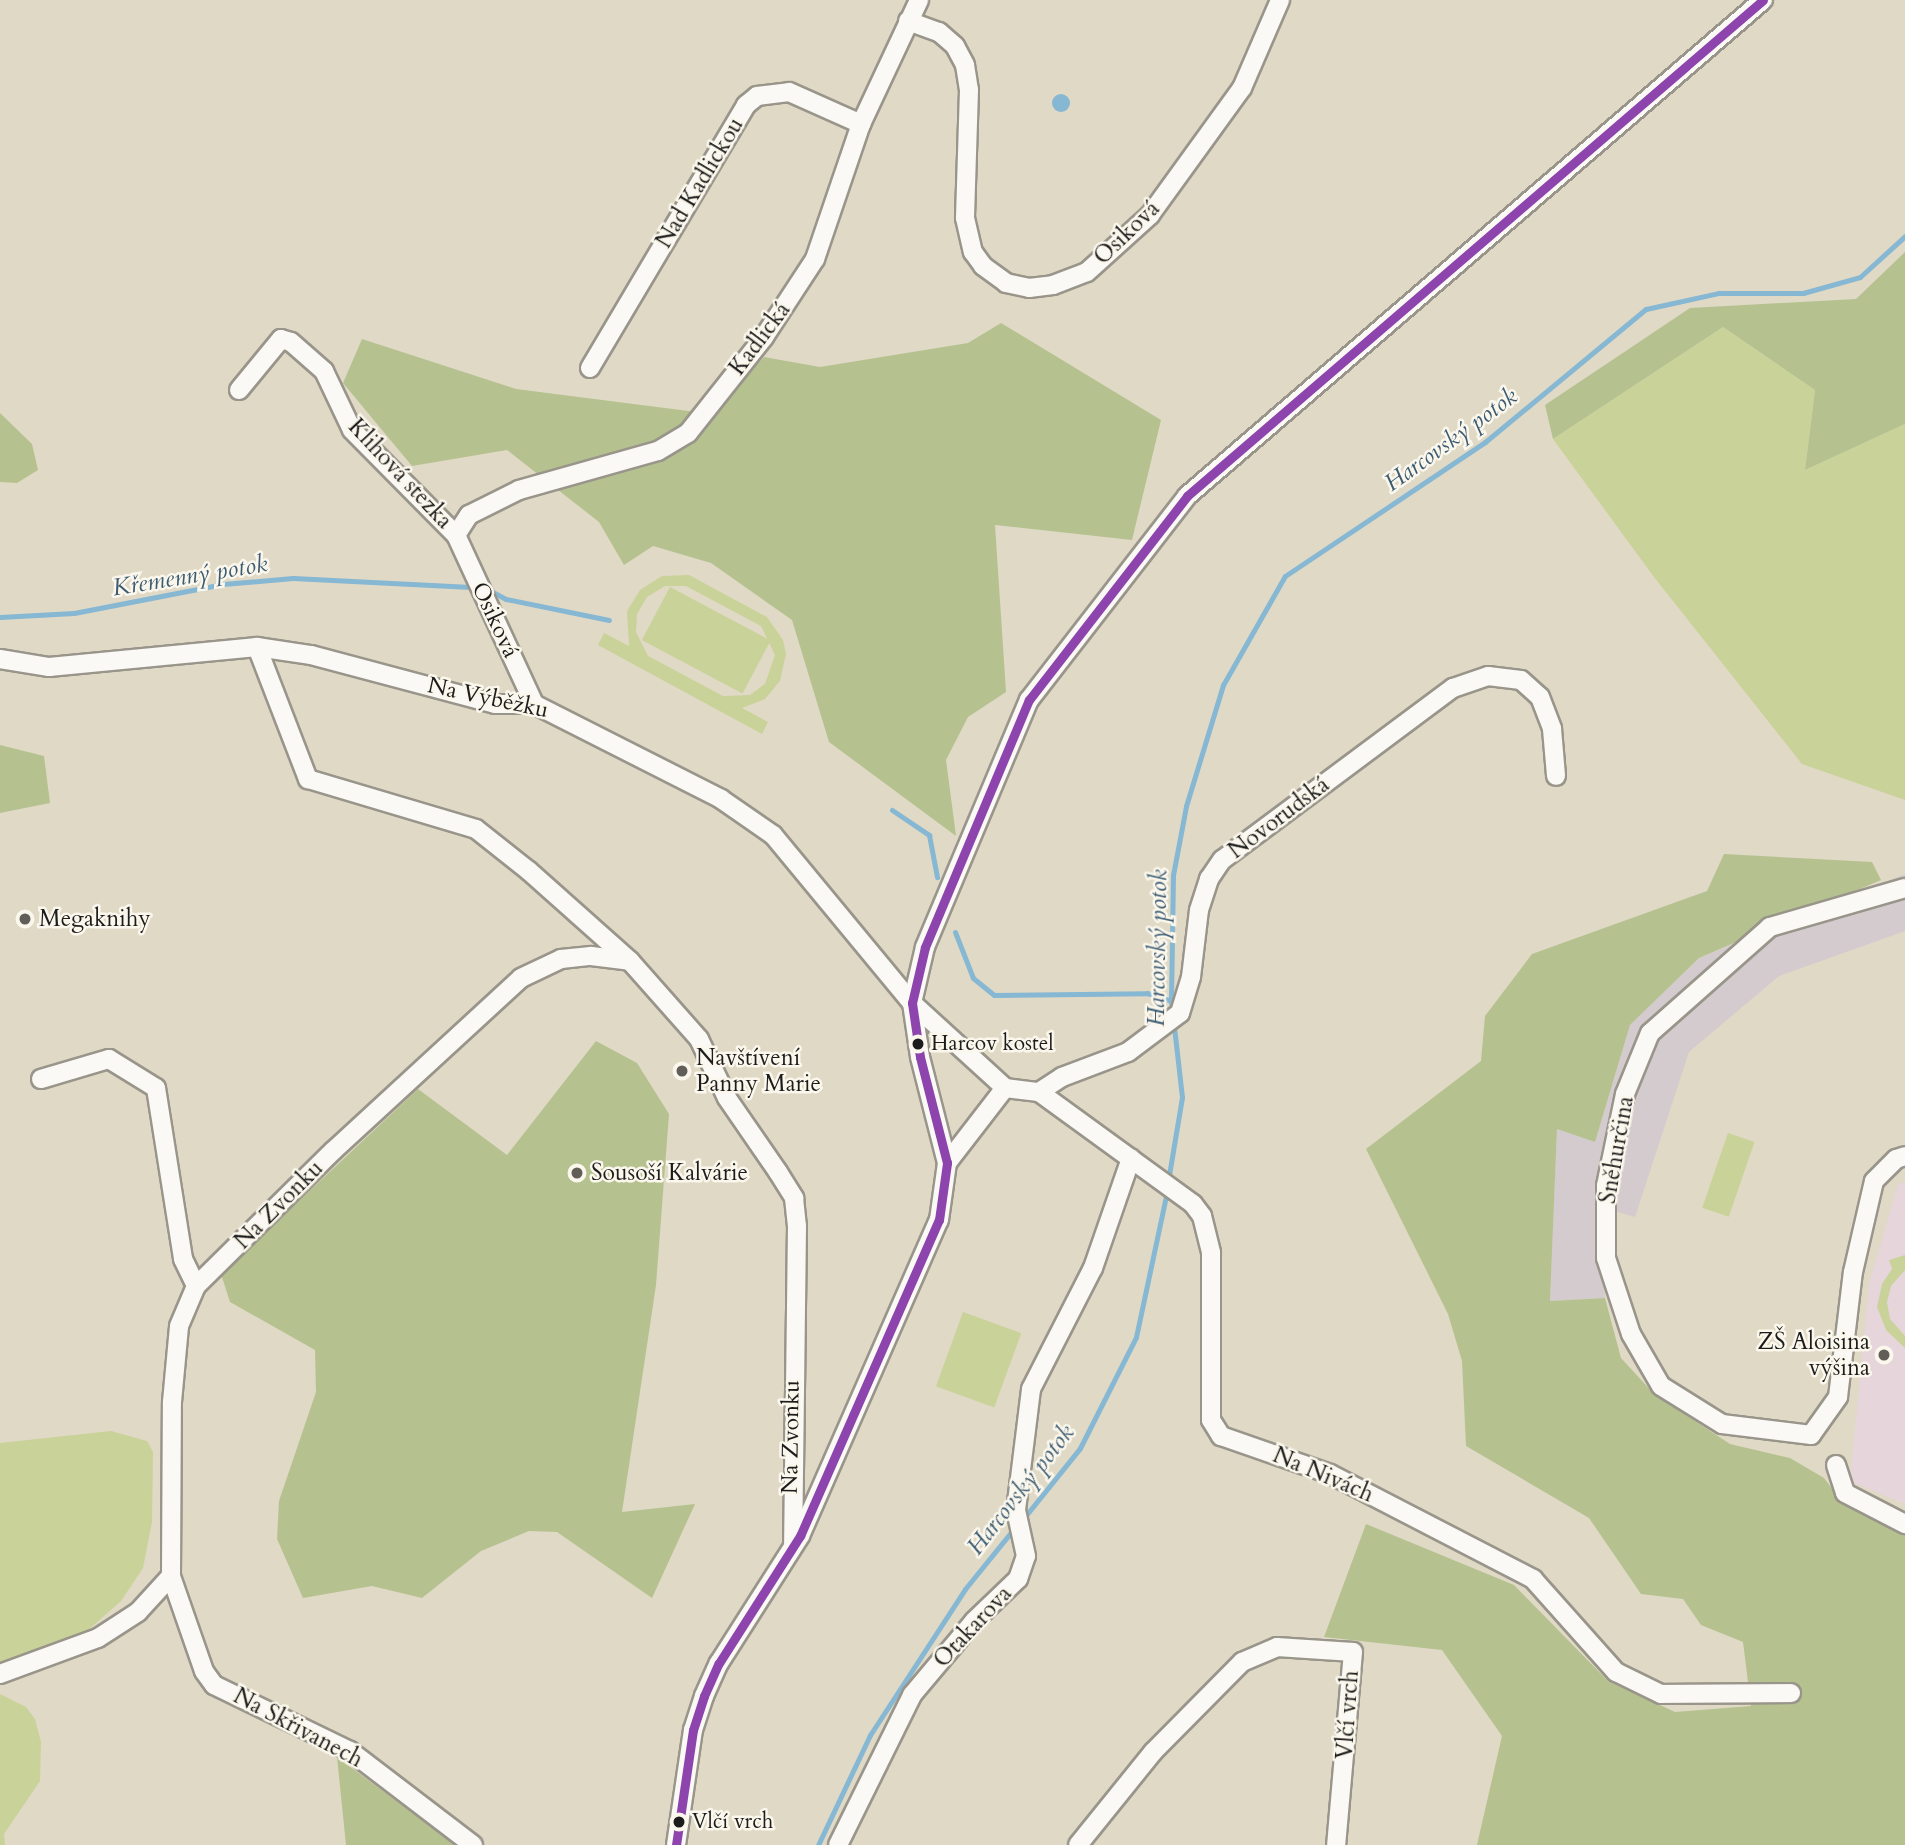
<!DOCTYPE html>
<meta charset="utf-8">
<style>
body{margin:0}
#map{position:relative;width:1905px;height:1845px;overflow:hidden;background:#e0d9c6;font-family:Cardo,serif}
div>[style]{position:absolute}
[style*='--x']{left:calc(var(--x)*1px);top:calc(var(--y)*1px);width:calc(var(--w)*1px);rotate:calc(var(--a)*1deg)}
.built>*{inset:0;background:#e6d5db}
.industrial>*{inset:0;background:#d4cbcf}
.green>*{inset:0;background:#c9d298;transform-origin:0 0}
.forest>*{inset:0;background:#b5c290}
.water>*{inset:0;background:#86b7d3}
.round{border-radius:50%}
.stream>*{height:5px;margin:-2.5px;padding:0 2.5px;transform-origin:2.5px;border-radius:2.5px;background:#86b7d3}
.roads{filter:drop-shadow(2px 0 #99958a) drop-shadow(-2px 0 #99958a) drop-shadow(0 2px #99958a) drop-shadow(0 -2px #99958a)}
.minor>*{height:18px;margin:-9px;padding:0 9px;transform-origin:9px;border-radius:9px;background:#faf9f6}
.bus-1>*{height:9px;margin:-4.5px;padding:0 4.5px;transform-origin:4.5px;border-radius:4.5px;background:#8e44ad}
.dots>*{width:19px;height:19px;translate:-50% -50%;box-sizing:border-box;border:4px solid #fbf7ec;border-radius:50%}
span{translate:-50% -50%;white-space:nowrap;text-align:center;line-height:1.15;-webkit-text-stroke:5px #fbf7ec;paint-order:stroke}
.bus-label{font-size:21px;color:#1c1c1c}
.left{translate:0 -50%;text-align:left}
.street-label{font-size:23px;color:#1c1c1c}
.poi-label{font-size:23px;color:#1c1c1c}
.right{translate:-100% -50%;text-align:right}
.water-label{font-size:24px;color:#3b5b71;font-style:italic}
</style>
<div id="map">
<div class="built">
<i style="clip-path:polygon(1905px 1182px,1905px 1504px,1850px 1481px,1869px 1284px,1898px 1184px)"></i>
</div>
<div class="industrial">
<i style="clip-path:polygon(1905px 874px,1905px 931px,1779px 976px,1689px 1052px,1635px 1217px,1601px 1207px,1605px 1298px,1550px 1301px,1557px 1129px,1595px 1142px,1630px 1025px,1699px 958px)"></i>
</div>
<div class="green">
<i style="clip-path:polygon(1723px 327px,1815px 390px,1805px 470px,1905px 424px,1905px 800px,1802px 764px,1654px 577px,1553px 439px)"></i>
<i style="clip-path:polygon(evenodd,689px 575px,767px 617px,783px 640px,786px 654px,780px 681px,765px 699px,742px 708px,768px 722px,762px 734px,598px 645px,604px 633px,629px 646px,627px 611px,640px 590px,662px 576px,689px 575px,665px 586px,686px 586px,761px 626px,775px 655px,765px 684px,750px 695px,723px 696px,648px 656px,636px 632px,637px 614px,647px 597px,665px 586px)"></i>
<i style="left:670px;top:587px;width:114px;height:60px;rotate:28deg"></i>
<i style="left:1728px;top:1133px;width:28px;height:79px;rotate:19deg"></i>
<i style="clip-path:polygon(1905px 1255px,1905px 1270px,1891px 1286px,1887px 1302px,1890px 1319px,1905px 1336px,1905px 1348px,1886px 1330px,1877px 1307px,1882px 1284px,1892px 1269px,1889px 1260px)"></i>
<i style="left:963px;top:1312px;width:62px;height:79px;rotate:20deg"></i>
<i style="clip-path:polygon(111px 1431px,147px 1441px,153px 1452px,152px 1522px,143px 1568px,121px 1601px,86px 1632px,0 1664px,0 1443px)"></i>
<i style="clip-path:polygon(0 1694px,26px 1707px,35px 1719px,41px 1742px,40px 1781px,4px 1834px,5px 1845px,0 1845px)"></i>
</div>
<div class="forest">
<i style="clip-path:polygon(1905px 252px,1905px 424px,1805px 470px,1815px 390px,1723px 327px,1553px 439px,1545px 405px,1690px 308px,1856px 299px)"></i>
<i style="clip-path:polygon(1001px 323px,1161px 420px,1132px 540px,995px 525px,1006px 692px,968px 717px,946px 760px,956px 836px,829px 742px,792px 620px,711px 563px,653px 546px,624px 565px,599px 522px,507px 450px,412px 466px,343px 383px,362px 339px,516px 389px,712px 414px,764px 357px,820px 367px,968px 343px)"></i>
<i style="clip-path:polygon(0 413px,32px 444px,38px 470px,17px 483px,0 482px)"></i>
<i style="clip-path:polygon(0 745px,44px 756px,50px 803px,0 813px)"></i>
<i style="clip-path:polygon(1724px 854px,1872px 862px,1881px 880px,1699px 958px,1630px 1025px,1595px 1142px,1557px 1129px,1550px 1301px,1605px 1298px,1621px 1358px,1655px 1395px,1730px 1444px,1790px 1458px,1824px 1478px,1840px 1499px,1905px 1535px,1905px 1845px,1477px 1845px,1502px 1736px,1442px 1650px,1324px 1637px,1366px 1524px,1514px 1585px,1608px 1681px,1675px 1712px,1751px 1706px,1743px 1642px,1701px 1625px,1683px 1599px,1641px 1594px,1589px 1518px,1466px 1446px,1462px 1361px,1448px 1314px,1366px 1149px,1481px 1061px,1485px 1016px,1532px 954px,1707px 891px)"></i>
<i style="clip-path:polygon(596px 1041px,637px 1063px,669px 1114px,656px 1285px,622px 1512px,695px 1504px,652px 1598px,557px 1532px,529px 1531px,481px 1551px,422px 1598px,372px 1586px,303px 1598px,277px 1539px,279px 1501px,316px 1392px,315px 1350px,230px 1302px,221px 1274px,418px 1089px,507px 1155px)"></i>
<i style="clip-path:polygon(337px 1757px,453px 1843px,453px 1845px,346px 1845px)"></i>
</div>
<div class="water">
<i class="round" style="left:1052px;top:94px;width:18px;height:18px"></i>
</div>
<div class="stream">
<i style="--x:489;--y:590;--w:19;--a:28"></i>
<i style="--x:506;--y:599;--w:105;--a:11.5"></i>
<i style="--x:0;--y:617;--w:74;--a:-3.1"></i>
<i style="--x:74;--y:613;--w:152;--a:-11"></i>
<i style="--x:223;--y:584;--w:70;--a:-4.9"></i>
<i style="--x:293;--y:578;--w:178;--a:2.9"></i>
<i style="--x:892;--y:810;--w:45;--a:34"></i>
<i style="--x:929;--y:835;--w:43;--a:79.2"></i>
<i style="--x:955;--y:932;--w:49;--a:68.6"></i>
<i style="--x:973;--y:978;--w:27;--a:39"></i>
<i style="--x:994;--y:995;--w:153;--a:-0.7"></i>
<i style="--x:1147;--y:993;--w:25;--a:18"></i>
<i style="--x:1168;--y:1181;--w:85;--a:-80.5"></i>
<i style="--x:1182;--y:1097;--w:97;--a:-96.5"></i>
<i style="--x:1171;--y:1001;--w:126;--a:-89.1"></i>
<i style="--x:1173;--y:875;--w:70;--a:-79.3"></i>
<i style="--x:1186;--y:806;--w:127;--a:-73"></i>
<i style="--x:1223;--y:685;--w:125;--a:-60.4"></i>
<i style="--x:1285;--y:576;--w:241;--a:-33.8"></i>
<i style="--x:1485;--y:442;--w:209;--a:-39.6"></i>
<i style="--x:1646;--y:309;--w:75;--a:-12.4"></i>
<i style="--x:1719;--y:293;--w:84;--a:0"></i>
<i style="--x:1803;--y:293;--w:59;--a:-15.7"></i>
<i style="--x:1860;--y:277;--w:61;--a:-42.3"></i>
<i style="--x:1023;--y:1519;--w:91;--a:-51.2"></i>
<i style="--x:1080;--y:1448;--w:124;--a:-63.2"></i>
<i style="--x:1136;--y:1337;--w:149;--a:-78"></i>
<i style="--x:818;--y:1845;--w:122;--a:-64.7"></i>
<i style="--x:870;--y:1735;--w:174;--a:-56.9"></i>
<i style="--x:965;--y:1589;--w:81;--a:-51"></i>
</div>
<div class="roads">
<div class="minor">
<i style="--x:908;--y:21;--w:33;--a:20"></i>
<i style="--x:939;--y:32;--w:21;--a:41"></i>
<i style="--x:955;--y:46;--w:21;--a:62"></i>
<i style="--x:965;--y:65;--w:25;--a:81"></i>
<i style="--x:969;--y:90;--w:128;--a:91.8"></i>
<i style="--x:965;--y:218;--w:35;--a:77"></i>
<i style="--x:973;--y:252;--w:17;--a:54"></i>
<i style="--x:983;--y:266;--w:29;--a:36"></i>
<i style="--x:1006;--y:283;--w:24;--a:12"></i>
<i style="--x:1029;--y:288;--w:24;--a:-7"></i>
<i style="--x:1053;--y:285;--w:36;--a:-21"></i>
<i style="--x:1087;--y:272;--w:85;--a:-42.1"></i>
<i style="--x:1150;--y:215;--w:157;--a:-54.1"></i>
<i style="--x:1242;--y:88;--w:96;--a:-66.6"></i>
<i style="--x:590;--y:368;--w:306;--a:-59.3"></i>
<i style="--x:746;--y:105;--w:14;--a:-39"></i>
<i style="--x:757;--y:96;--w:32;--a:-7"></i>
<i style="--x:789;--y:92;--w:79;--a:24"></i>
<i style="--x:239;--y:390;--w:66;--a:-50.5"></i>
<i style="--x:281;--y:339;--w:10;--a:17"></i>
<i style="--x:291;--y:342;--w:44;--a:41.3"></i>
<i style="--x:324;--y:371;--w:65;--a:64.6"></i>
<i style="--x:352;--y:430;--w:148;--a:45.3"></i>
<i style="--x:456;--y:535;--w:186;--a:65.2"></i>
<i style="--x:456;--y:535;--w:24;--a:-57"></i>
<i style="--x:469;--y:515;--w:56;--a:-26.6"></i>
<i style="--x:519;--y:490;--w:144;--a:-15.7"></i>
<i style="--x:658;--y:451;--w:35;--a:-31"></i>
<i style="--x:688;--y:433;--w:122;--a:-51.6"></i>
<i style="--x:764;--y:337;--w:93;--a:-56.8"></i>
<i style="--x:815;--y:259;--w:143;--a:-71.2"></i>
<i style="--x:861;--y:124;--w:137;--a:-64.9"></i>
<i style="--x:257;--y:647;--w:142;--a:68.9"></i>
<i style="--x:308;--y:779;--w:175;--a:16.6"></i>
<i style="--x:476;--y:829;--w:68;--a:38.4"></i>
<i style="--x:529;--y:871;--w:135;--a:41.7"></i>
<i style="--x:630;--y:961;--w:104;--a:48.5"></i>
<i style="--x:699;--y:1039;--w:65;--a:64.6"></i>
<i style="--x:727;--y:1098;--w:90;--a:55.4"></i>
<i style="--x:778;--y:1172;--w:31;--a:58"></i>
<i style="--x:794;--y:1198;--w:28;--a:84"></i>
<i style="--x:797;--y:1226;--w:320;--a:90.7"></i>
<i style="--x:0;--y:659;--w:50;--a:9.3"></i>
<i style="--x:49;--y:667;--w:209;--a:-5.5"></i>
<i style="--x:257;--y:647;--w:55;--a:8.4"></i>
<i style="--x:311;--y:655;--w:190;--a:14.9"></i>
<i style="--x:495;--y:704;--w:39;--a:0"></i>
<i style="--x:534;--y:704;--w:210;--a:26.9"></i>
<i style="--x:721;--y:799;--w:63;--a:34.7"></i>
<i style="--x:773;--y:835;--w:218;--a:50.4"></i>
<i style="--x:912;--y:1003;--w:126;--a:42.4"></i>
<i style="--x:1005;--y:1088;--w:34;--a:7"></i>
<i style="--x:1039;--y:1092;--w:190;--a:36"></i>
<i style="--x:1193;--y:1204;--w:15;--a:53"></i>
<i style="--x:1202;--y:1216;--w:38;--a:76"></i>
<i style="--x:1211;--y:1253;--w:167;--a:90"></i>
<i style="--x:1211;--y:1420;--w:19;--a:58"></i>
<i style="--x:1221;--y:1436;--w:115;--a:19.2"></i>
<i style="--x:1330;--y:1474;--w:229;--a:27.3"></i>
<i style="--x:1533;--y:1579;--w:125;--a:48.3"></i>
<i style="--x:1616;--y:1672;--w:50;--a:26.1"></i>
<i style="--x:1661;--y:1694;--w:130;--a:-0.4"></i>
<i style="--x:1905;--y:888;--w:141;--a:163.9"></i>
<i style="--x:1770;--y:927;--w:160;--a:138.5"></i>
<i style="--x:1650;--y:1033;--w:66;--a:112.3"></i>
<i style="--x:1625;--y:1094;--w:94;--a:101.7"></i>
<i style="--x:1606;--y:1186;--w:72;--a:90"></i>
<i style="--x:1606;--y:1258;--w:80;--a:71.8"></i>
<i style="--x:1631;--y:1334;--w:60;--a:60"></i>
<i style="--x:1661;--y:1386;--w:72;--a:31.9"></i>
<i style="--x:1722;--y:1424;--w:90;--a:7"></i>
<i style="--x:1811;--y:1435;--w:47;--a:-54.6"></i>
<i style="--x:1838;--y:1397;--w:126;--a:-83.2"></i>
<i style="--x:1853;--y:1272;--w:93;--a:-77"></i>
<i style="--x:1874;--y:1181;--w:31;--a:-45"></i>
<i style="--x:1896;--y:1159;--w:9;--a:-18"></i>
<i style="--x:41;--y:1079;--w:71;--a:-16.4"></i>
<i style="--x:109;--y:1059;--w:55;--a:31.7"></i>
<i style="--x:156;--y:1088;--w:173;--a:81"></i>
<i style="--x:183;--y:1259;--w:30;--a:64"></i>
<i style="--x:1039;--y:1092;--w:27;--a:-33"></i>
<i style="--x:1062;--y:1077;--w:71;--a:-20.7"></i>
<i style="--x:1128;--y:1052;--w:65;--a:-36.9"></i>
<i style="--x:1180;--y:1013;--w:38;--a:-73"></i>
<i style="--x:1191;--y:977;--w:67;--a:-83.2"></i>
<i style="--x:1199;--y:910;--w:33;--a:-72"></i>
<i style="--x:1209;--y:879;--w:23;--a:-56"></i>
<i style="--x:1222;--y:860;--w:288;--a:-36.7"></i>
<i style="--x:1453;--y:688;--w:37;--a:-19"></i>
<i style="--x:1488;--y:676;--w:33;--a:7"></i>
<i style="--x:1521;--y:680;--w:25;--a:42"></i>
<i style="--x:1540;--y:697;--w:34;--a:69"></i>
<i style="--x:1552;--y:729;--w:47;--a:85.1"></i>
<i style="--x:947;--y:1163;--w:95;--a:-52.3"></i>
<i style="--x:1836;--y:1465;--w:29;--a:72"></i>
<i style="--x:1845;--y:1493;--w:68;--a:27.3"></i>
<i style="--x:0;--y:1674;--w:104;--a:-20.2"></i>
<i style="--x:98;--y:1638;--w:48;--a:-33"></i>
<i style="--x:138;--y:1612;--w:49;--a:-47.5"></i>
<i style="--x:473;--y:1845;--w:155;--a:-142.6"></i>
<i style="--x:350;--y:1751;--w:151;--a:-154.1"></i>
<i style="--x:214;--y:1685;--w:17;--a:-126"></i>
<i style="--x:204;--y:1671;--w:101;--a:-109.2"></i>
<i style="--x:171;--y:1576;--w:174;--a:-89.7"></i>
<i style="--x:172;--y:1402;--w:76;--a:-84.7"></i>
<i style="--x:179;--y:1326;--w:43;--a:-67"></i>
<i style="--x:196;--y:1286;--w:192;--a:-44.6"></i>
<i style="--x:333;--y:1151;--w:255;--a:-42.6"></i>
<i style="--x:521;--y:978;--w:44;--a:-25.4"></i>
<i style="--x:561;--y:959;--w:30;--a:-6"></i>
<i style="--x:591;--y:956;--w:39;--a:7"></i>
<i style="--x:676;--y:1845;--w:116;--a:-81.6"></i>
<i style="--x:693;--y:1730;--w:36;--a:-72"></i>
<i style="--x:704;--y:1696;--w:36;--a:-66"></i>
<i style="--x:719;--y:1663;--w:151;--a:-57.5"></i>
<i style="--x:800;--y:1536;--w:345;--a:-66.3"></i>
<i style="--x:939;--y:1220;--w:58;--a:-82"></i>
<i style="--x:947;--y:1163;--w:109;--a:-104.3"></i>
<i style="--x:920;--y:1057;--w:55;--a:-98.4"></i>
<i style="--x:912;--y:1003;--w:57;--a:-76.9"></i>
<i style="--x:925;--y:947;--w:268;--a:-67.2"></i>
<i style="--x:1029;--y:700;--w:258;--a:-52.2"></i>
<i style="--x:1187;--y:496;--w:760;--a:-40.73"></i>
<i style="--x:838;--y:1845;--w:167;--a:-63.7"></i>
<i style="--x:912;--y:1695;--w:97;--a:-50"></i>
<i style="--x:974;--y:1621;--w:61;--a:-43.7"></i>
<i style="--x:1018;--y:1579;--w:24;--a:-71"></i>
<i style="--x:1026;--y:1556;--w:47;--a:-102.3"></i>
<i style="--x:1016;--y:1510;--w:122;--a:-82.9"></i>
<i style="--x:1031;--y:1389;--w:136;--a:-62.9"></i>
<i style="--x:1093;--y:1268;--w:116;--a:-70.9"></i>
<i style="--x:1078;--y:1845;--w:119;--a:-51.1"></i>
<i style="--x:1153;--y:1752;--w:127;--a:-45.3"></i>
<i style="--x:1242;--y:1662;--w:38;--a:-23"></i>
<i style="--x:1277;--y:1647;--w:76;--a:3.8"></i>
<i style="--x:1353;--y:1652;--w:194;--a:95"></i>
</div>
</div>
<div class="bus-1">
<i style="--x:676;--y:1845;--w:116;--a:-81.6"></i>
<i style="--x:693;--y:1730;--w:36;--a:-72"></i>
<i style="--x:704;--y:1696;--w:36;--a:-66"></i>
<i style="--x:719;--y:1663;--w:151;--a:-57.5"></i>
<i style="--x:800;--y:1536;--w:345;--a:-66.3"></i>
<i style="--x:939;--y:1220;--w:58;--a:-82"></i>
<i style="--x:947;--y:1163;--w:109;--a:-104.3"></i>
<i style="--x:920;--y:1057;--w:55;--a:-98.4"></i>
<i style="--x:912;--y:1003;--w:57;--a:-76.9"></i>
<i style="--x:925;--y:947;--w:268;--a:-67.2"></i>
<i style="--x:1029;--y:700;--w:258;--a:-52.2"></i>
<i style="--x:1187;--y:496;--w:760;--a:-40.73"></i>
</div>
<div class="dots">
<i style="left:25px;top:919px;background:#615e58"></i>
<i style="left:918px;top:1044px;background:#1c1c1c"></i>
<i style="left:682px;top:1071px;background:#615e58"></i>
<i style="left:577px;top:1173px;background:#615e58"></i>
<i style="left:1884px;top:1355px;background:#615e58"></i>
<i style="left:679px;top:1822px;background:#1c1c1c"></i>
</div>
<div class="bus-label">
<span class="left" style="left:931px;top:1044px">Harcov kostel</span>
<span class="left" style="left:692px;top:1822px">Vlčí vrch</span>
</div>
<div class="street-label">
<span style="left:700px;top:183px;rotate:-59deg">Nad Kadlickou</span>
<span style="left:1127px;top:233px;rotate:-44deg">Osiková</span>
<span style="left:760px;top:339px;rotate:-53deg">Kadlická</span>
<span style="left:400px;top:474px;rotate:47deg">Klihová stezka</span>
<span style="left:495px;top:620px;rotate:65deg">Osiková</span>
<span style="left:488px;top:698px;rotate:12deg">Na Výběžku</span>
<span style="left:1279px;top:818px;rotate:-37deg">Novorudská</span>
<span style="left:1617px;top:1150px;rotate:-80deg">Sněhurčina</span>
<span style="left:279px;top:1205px;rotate:-45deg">Na Zvonku</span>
<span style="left:791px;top:1437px;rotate:-89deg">Na Zvonku</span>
<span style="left:1323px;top:1475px;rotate:23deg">Na Nivách</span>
<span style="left:973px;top:1627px;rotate:-47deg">Otakarova</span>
<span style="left:1348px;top:1715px;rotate:-86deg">Vlčí vrch</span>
<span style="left:298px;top:1728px;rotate:28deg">Na Skřivanech</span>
</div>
<div class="poi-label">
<span class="left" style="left:39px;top:919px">Megaknihy</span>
<span class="left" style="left:696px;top:1071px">Navštívení<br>Panny Marie</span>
<span class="left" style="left:591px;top:1173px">Sousoší Kalvárie</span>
<span class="right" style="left:1870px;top:1355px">ZŠ Aloisina<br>výšina</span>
</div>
<div class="water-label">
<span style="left:1451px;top:440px;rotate:-36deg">Harcovský potok</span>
<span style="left:190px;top:576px;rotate:-9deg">Křemenný potok</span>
<span style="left:1158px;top:948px;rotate:-89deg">Harcovský potok</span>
<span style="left:1021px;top:1490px;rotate:-52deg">Harcovský potok</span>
</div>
</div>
